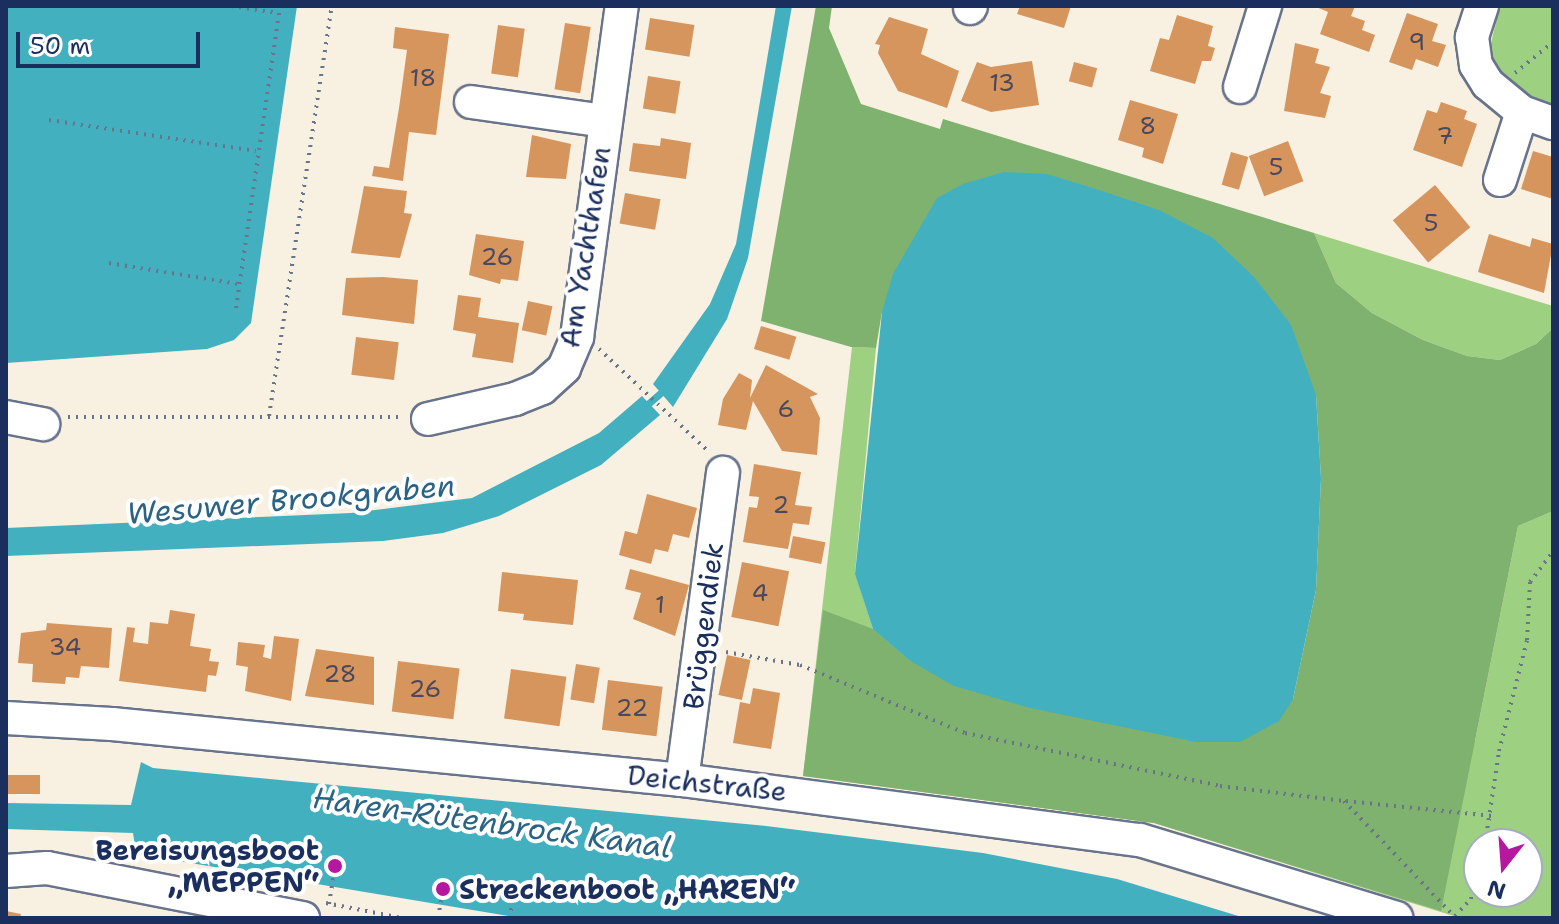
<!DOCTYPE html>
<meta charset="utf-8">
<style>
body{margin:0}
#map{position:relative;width:1559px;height:924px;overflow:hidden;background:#f8f0e1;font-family:"Shantell Sans",sans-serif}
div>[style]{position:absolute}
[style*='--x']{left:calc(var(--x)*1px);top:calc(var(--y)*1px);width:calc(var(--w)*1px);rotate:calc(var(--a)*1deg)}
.green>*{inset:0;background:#9dd080}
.forest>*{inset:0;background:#7eb26e}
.water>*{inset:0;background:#43b0c0}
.stream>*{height:7px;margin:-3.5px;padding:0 3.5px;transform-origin:3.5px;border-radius:3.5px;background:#43b0c0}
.building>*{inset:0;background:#d6955d;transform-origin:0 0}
.path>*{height:4px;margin-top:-2px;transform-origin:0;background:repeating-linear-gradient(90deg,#68738c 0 2px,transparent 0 8px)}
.roads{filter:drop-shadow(2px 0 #68738c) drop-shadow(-2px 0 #68738c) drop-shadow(0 2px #68738c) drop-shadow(0 -2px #68738c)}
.minor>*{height:32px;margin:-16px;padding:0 16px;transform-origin:16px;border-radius:16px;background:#fff}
.dots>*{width:22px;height:22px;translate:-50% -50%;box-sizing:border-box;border:4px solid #fff;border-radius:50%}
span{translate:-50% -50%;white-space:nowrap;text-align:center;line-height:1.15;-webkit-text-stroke:8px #fff;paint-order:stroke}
.number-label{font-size:24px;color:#4a485e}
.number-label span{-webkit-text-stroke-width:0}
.street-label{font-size:28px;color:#1b2f5e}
.poi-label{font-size:28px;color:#1b2f5e;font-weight:700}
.right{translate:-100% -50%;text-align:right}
.left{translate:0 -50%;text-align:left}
.water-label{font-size:30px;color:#2b6385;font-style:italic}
.frame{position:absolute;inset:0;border:8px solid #1b2f5e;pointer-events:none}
.north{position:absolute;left:1463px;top:828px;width:80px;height:80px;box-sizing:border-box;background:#fff;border:2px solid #a4acbf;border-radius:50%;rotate:197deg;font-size:22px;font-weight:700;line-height:32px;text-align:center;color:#1b2f5e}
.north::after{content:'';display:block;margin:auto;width:28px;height:36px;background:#b5179e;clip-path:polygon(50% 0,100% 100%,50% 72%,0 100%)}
.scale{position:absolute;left:16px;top:32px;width:184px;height:36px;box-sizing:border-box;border:4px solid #1b2f5e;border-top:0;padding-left:10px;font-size:24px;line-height:28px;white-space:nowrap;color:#1b2f5e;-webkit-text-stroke:6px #fff;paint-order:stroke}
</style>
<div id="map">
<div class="green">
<i style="clip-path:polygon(1500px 6px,1553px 6px,1553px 105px,1511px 88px,1497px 74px,1490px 47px)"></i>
<i style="clip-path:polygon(1314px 233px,1553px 306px,1553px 328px,1536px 344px,1500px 360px,1467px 356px,1423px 340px,1372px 313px,1336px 283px)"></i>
<i style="clip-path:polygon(evenodd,852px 347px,876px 348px,855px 573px,873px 629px,1475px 741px,1518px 526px,1553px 511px,1551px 918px,1460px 918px,1154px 823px,803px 776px,852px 347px,1479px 844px,1527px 844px,1527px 892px,1479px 892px,1479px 844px)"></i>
</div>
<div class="forest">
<i style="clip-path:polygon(816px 6px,832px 6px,829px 28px,861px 104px,940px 129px,943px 119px,1314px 233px,1336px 283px,1372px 313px,1423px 340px,1467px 356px,1500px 360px,1536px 344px,1553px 328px,1553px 511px,1518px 526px,1441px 911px,1154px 823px,803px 776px,823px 610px,873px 629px,909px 660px,1293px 699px,1316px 590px,1321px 478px,1316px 395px,882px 312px,876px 348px,851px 347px,761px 321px)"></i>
</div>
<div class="water">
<i style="clip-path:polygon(6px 6px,297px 6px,251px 323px,234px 340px,207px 349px,6px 363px)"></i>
<i style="clip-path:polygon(776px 6px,792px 6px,748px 258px,727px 319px,673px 407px,653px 384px,710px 304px,736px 244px)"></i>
<i style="clip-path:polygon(1004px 172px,1047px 174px,1102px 191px,1159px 210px,1213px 238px,1255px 278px,1291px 325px,1316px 395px,1321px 478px,1316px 590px,1293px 699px,1279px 721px,1240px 742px,1196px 742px,1030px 708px,954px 686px,909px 660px,873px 629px,855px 574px,882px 312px,893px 274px,937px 198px,963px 184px)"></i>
<i style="clip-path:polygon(642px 396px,660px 415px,601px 465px,499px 516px,443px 533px,383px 541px,6px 556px,6px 528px,351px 513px,472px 498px,599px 433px)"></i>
<i style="clip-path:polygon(141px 762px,153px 768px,766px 826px,983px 853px,1117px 879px,1245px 918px,520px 918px,143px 855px,145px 848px,135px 846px,133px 833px,6px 829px,6px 803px,131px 805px)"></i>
</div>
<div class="stream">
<i style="--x:642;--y:409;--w:32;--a:-41"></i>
</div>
<div class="building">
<i style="clip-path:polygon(1020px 6px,1071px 6px,1064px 28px,1017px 14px)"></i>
<i style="clip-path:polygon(1314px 6px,1355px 6px,1351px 16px,1365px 21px,1362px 30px,1375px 35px,1369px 52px,1320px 34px,1328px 12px)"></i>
<i style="clip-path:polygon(1407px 13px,1438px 24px,1432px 41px,1446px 45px,1438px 67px,1416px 59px,1412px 70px,1389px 62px)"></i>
<i style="clip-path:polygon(1177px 15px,1213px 26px,1208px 46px,1215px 48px,1211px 61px,1202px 61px,1195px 84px,1150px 71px,1160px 38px,1169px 40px)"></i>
<i style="clip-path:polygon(889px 17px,928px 29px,921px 54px,959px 71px,947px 108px,898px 91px,878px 53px,880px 45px,875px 44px)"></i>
<i style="left:650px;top:18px;width:45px;height:32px;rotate:9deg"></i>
<i style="left:565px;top:23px;width:26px;height:67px;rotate:9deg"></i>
<i style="left:498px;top:25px;width:27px;height:49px;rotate:8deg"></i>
<i style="clip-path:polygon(395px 27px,449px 34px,436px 135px,409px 132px,403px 181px,372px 176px,374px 166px,389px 168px,399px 108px,407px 50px,393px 48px)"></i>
<i style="clip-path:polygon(1295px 43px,1319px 49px,1315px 63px,1330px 67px,1320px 93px,1331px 96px,1325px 118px,1284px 111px)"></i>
<i style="clip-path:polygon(1032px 61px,1039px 105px,991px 112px,961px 101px,977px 62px,991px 67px)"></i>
<i style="left:1074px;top:62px;width:24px;height:20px;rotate:15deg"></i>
<i style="left:648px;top:76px;width:33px;height:33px;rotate:9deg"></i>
<i style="clip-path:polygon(1130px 100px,1178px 114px,1163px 164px,1142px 157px,1144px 148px,1118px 140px)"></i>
<i style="clip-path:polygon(1441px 102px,1467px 111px,1464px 119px,1477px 124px,1462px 167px,1413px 150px,1427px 110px,1437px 113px)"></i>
<i style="clip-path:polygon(532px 135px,571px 144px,566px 179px,526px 177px)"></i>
<i style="clip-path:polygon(661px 138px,691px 143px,686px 179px,629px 171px,633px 143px,660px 146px)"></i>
<i style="left:1288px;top:141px;width:43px;height:42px;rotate:69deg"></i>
<i style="clip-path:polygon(1533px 151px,1553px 157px,1553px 199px,1521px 189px)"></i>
<i style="left:1231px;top:152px;width:18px;height:34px;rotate:16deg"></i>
<i style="left:1435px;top:185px;width:55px;height:55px;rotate:50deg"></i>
<i style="clip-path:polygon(364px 186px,407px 191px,404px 213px,412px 214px,400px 258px,351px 253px)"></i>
<i style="left:625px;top:193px;width:36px;height:31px;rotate:10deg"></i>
<i style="clip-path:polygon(476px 234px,524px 241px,518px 281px,501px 279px,500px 284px,469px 275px)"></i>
<i style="clip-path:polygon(1489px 234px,1530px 247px,1532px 238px,1553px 244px,1544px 293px,1478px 272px)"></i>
<i style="clip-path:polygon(383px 277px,418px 280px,414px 324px,342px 315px,346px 278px)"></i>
<i style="clip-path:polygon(458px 295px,481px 298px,478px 317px,519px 323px,513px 363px,472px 357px,476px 334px,453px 330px)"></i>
<i style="left:528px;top:301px;width:25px;height:30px;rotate:12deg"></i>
<i style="left:761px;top:326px;width:37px;height:24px;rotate:17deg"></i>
<i style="left:356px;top:337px;width:43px;height:38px;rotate:7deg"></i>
<i style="clip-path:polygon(766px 365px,818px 394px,810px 397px,820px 418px,817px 455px,782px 451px,753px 401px,746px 430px,718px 425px,723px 399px,739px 373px,752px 380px,750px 398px)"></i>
<i style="clip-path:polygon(754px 464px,801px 472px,795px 505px,812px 507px,809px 525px,793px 523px,788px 549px,743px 542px,749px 507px,757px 508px,759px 497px,749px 496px)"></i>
<i style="clip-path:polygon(647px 494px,697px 508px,689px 538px,673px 534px,668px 552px,655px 549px,651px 564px,619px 555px,625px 531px,637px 534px)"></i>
<i style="left:793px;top:536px;width:33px;height:22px;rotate:11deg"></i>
<i style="left:742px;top:562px;width:48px;height:56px;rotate:11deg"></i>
<i style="clip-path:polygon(630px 569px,689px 585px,675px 636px,633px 619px,641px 593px,625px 589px)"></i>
<i style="clip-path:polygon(502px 572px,578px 580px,573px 625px,523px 620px,524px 614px,498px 611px)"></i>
<i style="clip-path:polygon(170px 610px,195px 614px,190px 646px,211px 649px,209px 661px,219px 662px,216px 676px,208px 675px,206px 692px,119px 681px,127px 627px,135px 628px,133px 642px,148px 644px,150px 622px,168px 624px)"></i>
<i style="clip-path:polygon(47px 623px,112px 628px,109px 668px,81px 666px,79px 678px,66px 677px,65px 684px,32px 682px,33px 664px,18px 663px,21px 633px,46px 630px)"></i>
<i style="clip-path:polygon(274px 636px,299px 639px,291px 701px,245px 691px,248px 667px,236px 665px,238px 642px,265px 645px,263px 657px,271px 659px)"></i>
<i style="clip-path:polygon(316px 649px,374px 657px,374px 705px,305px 696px)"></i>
<i style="left:727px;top:655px;width:24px;height:41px;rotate:12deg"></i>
<i style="left:398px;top:661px;width:62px;height:51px;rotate:7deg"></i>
<i style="left:576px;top:664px;width:24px;height:36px;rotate:9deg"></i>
<i style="left:511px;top:669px;width:56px;height:50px;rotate:8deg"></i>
<i style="left:608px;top:680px;width:55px;height:50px;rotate:7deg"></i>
<i style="clip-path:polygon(753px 688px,780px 693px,771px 749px,733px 743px,740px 702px,750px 704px)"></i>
<i style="left:6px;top:775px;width:34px;height:19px"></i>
<i style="clip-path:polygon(6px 911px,21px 914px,20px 918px,6px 918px)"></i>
</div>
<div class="path">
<i style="--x:231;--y:6;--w:48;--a:8.5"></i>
<i style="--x:1515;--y:73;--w:49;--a:-39.2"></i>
<i style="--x:49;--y:120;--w:209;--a:8.5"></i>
<i style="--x:109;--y:263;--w:132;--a:9.2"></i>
<i style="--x:236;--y:308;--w:305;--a:-81.7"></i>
<i style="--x:599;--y:349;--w:148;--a:43.1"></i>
<i style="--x:269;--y:416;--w:415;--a:-81.3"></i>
<i style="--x:68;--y:417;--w:335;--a:0"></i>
<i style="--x:726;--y:652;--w:75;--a:10"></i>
<i style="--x:800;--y:665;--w:178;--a:22.4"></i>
<i style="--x:965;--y:733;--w:260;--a:11.7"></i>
<i style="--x:1220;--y:786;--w:125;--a:6.9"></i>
<i style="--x:1344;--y:801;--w:161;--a:46.3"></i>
<i style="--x:1346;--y:801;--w:147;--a:5.9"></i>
<i style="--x:1485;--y:844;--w:94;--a:-81.4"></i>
<i style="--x:1499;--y:751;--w:114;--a:-75.8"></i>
<i style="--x:1527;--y:640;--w:58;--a:-87"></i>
<i style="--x:1530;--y:582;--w:38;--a:-53"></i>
<i style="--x:326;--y:903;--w:77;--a:11.2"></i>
<i style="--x:329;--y:904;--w:38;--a:-81"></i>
<i style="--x:1455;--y:916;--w:23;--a:-47"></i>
<i style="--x:1471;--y:899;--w:33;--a:-76"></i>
<i style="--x:438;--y:918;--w:29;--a:-80"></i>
<i style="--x:509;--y:918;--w:17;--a:-77"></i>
</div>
<div class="roads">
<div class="minor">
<i style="--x:1482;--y:6;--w:33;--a:108"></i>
<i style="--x:1472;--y:37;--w:28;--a:82"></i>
<i style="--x:1476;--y:65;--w:22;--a:58"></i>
<i style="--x:1488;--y:84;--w:44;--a:39.5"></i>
<i style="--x:1522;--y:112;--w:33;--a:20"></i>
<i style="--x:970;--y:8;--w:2;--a:-63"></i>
<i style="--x:1240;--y:87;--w:85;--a:-72.8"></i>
<i style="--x:471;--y:102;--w:135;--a:8.1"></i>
<i style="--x:1500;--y:180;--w:71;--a:-72.1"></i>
<i style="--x:6;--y:417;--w:38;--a:11"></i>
<i style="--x:428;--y:419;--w:89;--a:-12.9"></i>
<i style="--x:515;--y:399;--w:29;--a:-22"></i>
<i style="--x:542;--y:388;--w:30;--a:-42"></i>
<i style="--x:564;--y:368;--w:34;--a:-67"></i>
<i style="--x:577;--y:337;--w:334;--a:-82.3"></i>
<i style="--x:6;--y:718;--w:106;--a:3.2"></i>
<i style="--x:112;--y:724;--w:573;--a:5.61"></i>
<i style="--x:682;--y:780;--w:462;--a:7.5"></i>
<i style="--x:1140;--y:840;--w:268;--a:16.9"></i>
<i style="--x:682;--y:780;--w:310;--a:-82.4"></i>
<i style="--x:6;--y:871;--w:41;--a:-4.2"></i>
<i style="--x:47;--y:868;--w:261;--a:11.1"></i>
</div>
</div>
<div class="dots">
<i style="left:335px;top:866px;background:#b5179e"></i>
<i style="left:443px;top:889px;background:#b5179e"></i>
</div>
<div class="number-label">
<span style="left:1417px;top:43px">9</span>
<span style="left:423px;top:79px">18</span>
<span style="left:1002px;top:84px">13</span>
<span style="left:1148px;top:127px">8</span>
<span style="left:1445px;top:137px">7</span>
<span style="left:1276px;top:168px">5</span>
<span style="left:1431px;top:224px">5</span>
<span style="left:497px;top:258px">26</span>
<span style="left:786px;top:410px">6</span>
<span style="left:781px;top:506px">2</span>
<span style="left:760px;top:594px">4</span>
<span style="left:660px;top:606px">1</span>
<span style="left:65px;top:648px">34</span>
<span style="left:340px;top:675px">28</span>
<span style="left:425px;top:690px">26</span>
<span style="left:632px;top:709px">22</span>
</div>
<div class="street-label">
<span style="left:585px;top:247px;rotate:-81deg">Am Yachthafen</span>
<span style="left:703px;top:626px;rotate:-83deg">Brüggendiek</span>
<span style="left:707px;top:783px;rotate:6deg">Deichstraße</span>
</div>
<div class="poi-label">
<span class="right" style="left:319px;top:866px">Bereisungsboot<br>„MEPPEN“</span>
<span class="left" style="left:459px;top:889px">Streckenboot „HAREN“</span>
</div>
<div class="water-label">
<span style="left:291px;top:500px;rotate:-5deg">Wesuwer Brookgraben</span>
<span style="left:492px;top:823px;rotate:8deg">Haren-Rütenbrock Kanal</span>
</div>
<div class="frame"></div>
<div class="north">N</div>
<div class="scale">50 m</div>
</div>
